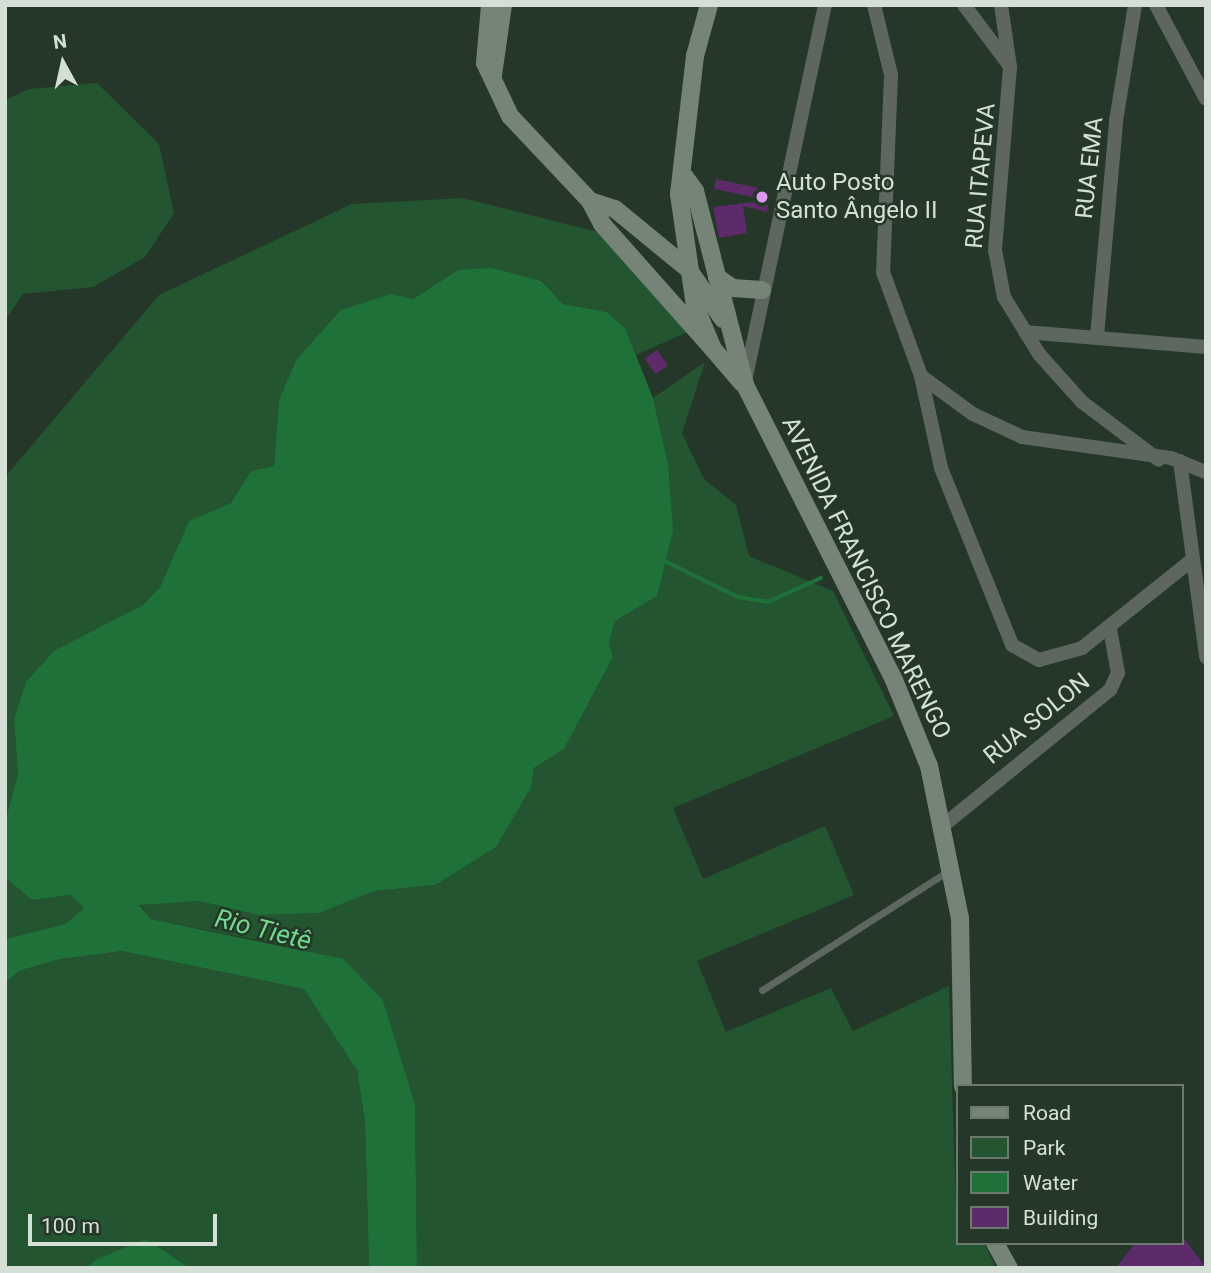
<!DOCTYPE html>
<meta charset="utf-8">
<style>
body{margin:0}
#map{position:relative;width:1211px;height:1273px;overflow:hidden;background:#243728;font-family:Roboto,sans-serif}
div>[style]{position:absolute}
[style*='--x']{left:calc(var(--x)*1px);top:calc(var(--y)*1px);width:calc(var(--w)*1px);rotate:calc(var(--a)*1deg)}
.green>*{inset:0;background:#235531}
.water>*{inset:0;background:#1f713a}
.stream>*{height:3.5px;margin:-1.75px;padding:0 1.75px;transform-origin:1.75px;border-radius:1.75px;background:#1f713a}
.building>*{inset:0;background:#5d2b6a;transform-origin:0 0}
.lane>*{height:7px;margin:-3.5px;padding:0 3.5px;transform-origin:3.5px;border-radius:3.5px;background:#5d675f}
.street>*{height:14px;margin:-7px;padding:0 7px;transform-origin:7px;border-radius:7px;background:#5d675f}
.secondary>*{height:18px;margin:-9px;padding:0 9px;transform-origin:9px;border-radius:9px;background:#758477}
.dots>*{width:19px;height:19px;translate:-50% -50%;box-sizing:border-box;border:4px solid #243728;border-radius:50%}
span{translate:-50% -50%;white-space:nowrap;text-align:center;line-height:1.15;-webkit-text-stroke:5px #243728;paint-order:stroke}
.street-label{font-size:24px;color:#d4e0d6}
.poi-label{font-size:24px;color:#d4e0d6}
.left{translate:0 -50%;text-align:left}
.water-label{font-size:26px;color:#72da8c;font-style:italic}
.frame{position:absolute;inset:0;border:7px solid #d4e0d6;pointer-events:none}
.legend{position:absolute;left:956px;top:1084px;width:228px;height:161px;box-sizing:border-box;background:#243728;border:2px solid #6a7b6e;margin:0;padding:9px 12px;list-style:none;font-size:21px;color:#d4e0d6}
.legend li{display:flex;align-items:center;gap:14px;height:35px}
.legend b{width:35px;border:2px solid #6a7b6e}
.north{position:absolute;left:28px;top:28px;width:70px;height:70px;-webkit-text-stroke:5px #243728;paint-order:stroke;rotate:352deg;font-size:19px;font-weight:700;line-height:28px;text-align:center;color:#d4e0d6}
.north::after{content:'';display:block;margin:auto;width:24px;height:32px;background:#d4e0d6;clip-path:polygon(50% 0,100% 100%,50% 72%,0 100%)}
.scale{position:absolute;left:28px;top:1214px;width:189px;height:32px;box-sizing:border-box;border:4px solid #d4e0d6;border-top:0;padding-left:9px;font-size:21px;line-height:24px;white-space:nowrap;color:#d4e0d6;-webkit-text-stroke:5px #243728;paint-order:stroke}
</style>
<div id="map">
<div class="green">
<i style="clip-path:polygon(97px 83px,159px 144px,174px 213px,145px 257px,93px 287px,23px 294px,5px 321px,5px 100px,29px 89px)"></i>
<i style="clip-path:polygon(463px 198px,598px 232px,690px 331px,636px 355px,625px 328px,607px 312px,563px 304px,542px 280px,458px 270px,413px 299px,391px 294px,296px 360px,279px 400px,274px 466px,251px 471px,231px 503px,189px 521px,160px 587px,143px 605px,55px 650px,14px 720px,18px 774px,5px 822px,5px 477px,159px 295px,352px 204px)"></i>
<i style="clip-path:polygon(705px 362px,682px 433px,704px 479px,736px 505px,749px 556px,833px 591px,894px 716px,673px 808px,703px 879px,825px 826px,854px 895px,697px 961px,726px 1032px,831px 988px,853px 1031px,949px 986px,957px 1243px,984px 1243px,996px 1268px,417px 1268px,415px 1104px,383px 1000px,296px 948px,151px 919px,139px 904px,199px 901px,258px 915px,318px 913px,374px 891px,435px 885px,531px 787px,534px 768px,564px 749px,613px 657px,609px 643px,615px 621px,657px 596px,668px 463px,653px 398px)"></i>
<i style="clip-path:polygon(5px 877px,32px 900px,71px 895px,84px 908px,65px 924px,5px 939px)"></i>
<i style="clip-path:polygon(122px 951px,304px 989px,330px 1020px,357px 1070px,365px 1122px,369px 1268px,190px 1268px,146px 1239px,87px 1268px,6px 1268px,5px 983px,19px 971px,60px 959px)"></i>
</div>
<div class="water">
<i style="clip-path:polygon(491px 268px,542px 281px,563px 304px,607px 312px,625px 328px,653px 398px,668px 463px,673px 531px,657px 596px,615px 621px,609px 643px,613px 657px,564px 749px,534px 768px,531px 787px,496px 847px,435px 885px,374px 891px,319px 913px,258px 915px,199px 901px,139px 905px,151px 919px,343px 959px,383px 1000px,415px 1104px,417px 1268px,369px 1268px,365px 1122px,357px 1070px,304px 989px,122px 951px,60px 959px,19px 971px,5px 983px,5px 939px,65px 924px,84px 908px,71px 895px,32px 900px,6px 878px,5px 822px,18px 774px,14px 720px,26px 682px,55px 650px,143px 605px,160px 587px,189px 521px,231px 503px,251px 471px,274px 466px,279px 400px,296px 360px,341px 310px,391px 294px,413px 299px,458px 270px)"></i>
<i style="clip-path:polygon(146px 1239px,190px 1268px,87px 1268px,97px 1259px)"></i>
</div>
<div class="stream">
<i style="--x:663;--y:560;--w:84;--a:26.3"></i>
<i style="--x:738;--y:597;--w:30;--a:9"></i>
<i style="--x:768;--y:602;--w:58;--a:-24.4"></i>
</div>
<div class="building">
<i style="left:716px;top:179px;width:52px;height:10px;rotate:12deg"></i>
<i style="clip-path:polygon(769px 200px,767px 212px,743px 206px,747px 233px,719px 238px,713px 207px)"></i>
<i style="left:657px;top:350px;width:19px;height:15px;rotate:55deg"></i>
<i style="clip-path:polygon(1181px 1234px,1206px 1268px,1116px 1268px,1135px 1243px,1181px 1243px)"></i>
</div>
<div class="lane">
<i style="--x:762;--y:990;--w:223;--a:-32.6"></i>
</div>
<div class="street">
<i style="--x:874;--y:5;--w:72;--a:76.3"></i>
<i style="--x:891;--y:75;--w:197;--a:92.3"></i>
<i style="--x:883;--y:272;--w:111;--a:69.9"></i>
<i style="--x:921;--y:376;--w:94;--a:77.7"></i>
<i style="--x:941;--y:468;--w:191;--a:68.1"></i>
<i style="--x:1012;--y:645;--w:31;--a:29"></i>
<i style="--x:1039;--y:660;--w:45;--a:-15.6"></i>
<i style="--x:1082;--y:648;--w:142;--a:-38.7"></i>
<i style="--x:964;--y:5;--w:76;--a:53"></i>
<i style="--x:1001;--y:5;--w:63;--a:81.7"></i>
<i style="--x:1010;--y:67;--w:184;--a:94.7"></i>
<i style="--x:995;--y:250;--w:48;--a:79.2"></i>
<i style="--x:1004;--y:297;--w:67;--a:58.4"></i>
<i style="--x:1039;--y:354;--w:64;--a:48.1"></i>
<i style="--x:1082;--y:402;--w:96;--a:37"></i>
<i style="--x:1156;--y:5;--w:106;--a:62"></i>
<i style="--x:1025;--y:332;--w:182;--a:4.7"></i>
<i style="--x:1097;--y:336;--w:216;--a:-84.9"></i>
<i style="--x:1116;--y:121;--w:118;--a:-80.7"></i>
<i style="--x:921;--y:376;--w:64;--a:36.2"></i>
<i style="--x:973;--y:414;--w:54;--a:25.1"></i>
<i style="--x:1022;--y:437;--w:150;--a:8"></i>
<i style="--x:1171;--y:458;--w:38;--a:22"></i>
<i style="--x:745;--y:381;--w:384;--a:-78"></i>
<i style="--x:1180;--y:461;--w:198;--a:82.4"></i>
<i style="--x:945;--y:824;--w:213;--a:-39.1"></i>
<i style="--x:1110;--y:690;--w:19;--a:-65"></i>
<i style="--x:1118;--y:673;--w:45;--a:-100.3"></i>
</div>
<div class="secondary">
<i style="--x:490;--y:5;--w:58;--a:94.9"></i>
<i style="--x:485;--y:63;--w:59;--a:64.7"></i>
<i style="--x:510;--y:116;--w:117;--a:46.7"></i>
<i style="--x:590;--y:201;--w:26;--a:62"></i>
<i style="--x:602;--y:224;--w:167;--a:48.4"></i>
<i style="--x:709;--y:5;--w:53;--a:105.4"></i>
<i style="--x:695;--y:56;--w:139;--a:96.6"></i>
<i style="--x:679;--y:194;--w:113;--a:81.9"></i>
<i style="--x:695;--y:306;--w:47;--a:67.3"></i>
<i style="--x:713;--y:349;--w:45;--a:49.5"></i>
<i style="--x:493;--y:75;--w:71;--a:-81.9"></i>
<i style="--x:685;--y:177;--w:17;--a:54"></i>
<i style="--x:695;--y:191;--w:200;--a:75.5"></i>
<i style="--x:745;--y:385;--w:330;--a:63.2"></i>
<i style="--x:894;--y:680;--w:93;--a:67.9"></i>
<i style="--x:929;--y:766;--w:156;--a:78.5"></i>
<i style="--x:960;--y:919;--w:167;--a:89"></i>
<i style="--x:590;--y:201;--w:26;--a:18"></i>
<i style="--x:615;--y:209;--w:94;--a:39.4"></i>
<i style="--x:688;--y:269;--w:61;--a:55"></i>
<i style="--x:717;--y:277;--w:19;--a:35"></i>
<i style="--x:733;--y:288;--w:29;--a:4"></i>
<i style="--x:995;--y:1243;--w:29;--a:61"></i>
</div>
<div class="dots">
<i style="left:762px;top:197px;background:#de98f2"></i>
</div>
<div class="street-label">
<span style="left:1090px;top:168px;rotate:-84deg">RUA EMA</span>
<span style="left:981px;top:176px;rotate:-85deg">RUA ITAPEVA</span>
<span style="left:866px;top:578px;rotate:64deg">AVENIDA FRANCISCO MARENGO</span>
<span style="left:1037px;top:719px;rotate:-39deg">RUA SOLON</span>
</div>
<div class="poi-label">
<span class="left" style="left:776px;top:197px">Auto Posto<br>Santo Ângelo II</span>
</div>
<div class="water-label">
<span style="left:263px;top:930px;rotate:14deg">Rio Tietê</span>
</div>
<div class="frame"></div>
<ul class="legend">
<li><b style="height:9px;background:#758477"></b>Road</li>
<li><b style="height:19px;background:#235531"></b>Park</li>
<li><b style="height:19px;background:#1f713a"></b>Water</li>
<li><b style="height:19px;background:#5d2b6a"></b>Building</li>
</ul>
<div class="north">N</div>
<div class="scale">100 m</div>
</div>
